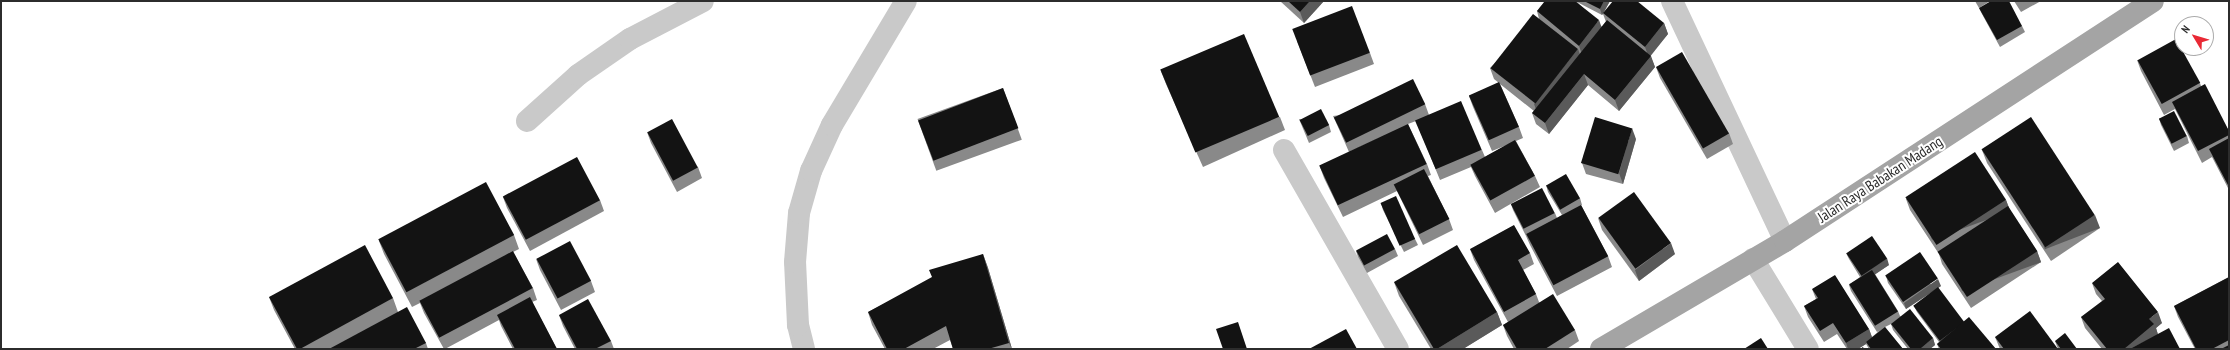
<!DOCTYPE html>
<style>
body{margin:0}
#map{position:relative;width:2230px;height:350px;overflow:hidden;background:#fff;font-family:"PT Sans Narrow",sans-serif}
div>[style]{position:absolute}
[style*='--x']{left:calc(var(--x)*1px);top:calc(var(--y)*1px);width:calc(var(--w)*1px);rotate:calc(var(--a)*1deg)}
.minor>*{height:22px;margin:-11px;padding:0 11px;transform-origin:11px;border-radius:11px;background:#c9c9c9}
.major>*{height:22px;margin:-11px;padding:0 11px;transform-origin:11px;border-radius:11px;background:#a4a4a4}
.wall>*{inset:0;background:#898989;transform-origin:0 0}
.shaded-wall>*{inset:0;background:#5a5a5a;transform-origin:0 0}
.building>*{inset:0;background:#131313;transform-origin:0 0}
span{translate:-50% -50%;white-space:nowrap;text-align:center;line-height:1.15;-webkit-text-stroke:4px #fff;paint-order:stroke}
.street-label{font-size:15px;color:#2c2c2c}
.frame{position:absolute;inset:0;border:2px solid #2c2c2c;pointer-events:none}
.north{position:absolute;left:2174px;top:16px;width:40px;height:40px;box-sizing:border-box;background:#fff;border:1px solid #ababab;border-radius:50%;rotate:308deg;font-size:11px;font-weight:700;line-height:16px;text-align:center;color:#2c2c2c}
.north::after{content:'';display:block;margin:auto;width:14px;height:18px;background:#e92935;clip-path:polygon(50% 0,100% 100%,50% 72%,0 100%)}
</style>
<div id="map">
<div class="minor">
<i style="--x:1672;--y:1;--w:265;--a:64.8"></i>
<i style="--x:527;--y:121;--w:69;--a:-42"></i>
<i style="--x:578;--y:75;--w:63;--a:-34.7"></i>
<i style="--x:630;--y:39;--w:82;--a:-27.5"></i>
<i style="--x:1284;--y:150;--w:229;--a:60.2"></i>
<i style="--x:1753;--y:259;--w:105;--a:58.6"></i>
<i style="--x:804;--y:349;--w:25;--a:-104"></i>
<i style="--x:798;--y:325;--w:63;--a:-92.7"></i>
<i style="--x:795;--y:262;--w:49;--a:-85.3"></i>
<i style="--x:799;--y:213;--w:44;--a:-74.1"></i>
<i style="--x:811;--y:171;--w:51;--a:-65.5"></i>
<i style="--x:832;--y:125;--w:144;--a:-59.2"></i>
</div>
<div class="major">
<i style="--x:1601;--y:349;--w:213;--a:-30.4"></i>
<i style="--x:1785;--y:241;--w:439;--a:-33.1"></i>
</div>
<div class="wall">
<i style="clip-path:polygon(1280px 1px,1324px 1px,1304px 23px)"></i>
<i style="clip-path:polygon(evenodd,1545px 1px,1610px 1px,1604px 12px,1664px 23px,1668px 34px,1650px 55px,1655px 67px,1619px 111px,1588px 85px,1549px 134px,1536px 124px,1532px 113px,1534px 111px,1500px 84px,1519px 127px,1523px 138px,1516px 141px,1535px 176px,1540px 187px,1495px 213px,1475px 176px,1471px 167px,1440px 180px,1416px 121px,1408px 124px,1427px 164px,1431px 175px,1428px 176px,1449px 219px,1453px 230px,1423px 245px,1397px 191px,1343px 217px,1324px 178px,1320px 167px,1386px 135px,1349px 152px,1338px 127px,1333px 116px,1425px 104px,1429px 115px,1482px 150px,1485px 157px,1507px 145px,1492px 151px,1473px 107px,1469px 96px,1499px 83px,1494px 79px,1490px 68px,1539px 19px,1537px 11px,1545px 1px,1577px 2px,1602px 15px,1603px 14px,1606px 22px,1602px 27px,1577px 2px)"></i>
<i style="clip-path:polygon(1975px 1px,1990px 1px,1979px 8px)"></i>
<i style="clip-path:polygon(2014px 1px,2041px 1px,2021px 12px)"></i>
<i style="clip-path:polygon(1979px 8px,2022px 26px,2025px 32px,2000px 47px,1982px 14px)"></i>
<i style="clip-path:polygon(1297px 41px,1370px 53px,1374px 64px,1315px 87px)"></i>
<i style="clip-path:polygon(2137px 60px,2200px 83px,2201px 86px,2229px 131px,2229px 190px,2212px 157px,2202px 163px,2175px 109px,2164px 115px,2141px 71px)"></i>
<i style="clip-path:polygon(1656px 67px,1729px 133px,1733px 144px,1707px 159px,1660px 78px)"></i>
<i style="clip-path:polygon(1161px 71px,1280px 117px,1285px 130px,1203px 167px,1166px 84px)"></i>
<i style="left:1003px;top:88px;width:55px;height:91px;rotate:70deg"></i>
<i style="clip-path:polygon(2159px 118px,2187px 136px,2189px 143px,2174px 151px,2161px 125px)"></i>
<i style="clip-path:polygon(1299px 119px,1329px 125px,1331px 132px,1309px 143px)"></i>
<i style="clip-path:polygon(647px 132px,698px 167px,702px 178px,677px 192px,651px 143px)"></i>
<i style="clip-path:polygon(1636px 139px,1623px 184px,1586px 174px,1582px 163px)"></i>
<i style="clip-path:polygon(1982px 150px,2100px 228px,2051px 261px,1987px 163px)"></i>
<i style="clip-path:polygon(1546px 185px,1580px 198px,1582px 205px,1581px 205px,1608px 256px,1612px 267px,1557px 296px,1530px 245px,1526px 236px,1513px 210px,1511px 204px,1555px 213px,1557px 218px,1562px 215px,1548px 192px)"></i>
<i style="clip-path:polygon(503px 197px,600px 200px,604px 211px,530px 251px,507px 208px)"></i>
<i style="clip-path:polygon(1906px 199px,2006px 200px,2010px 210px,2037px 251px,2041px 262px,1971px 308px,1942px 264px,1939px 254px,1910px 210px)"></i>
<i style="clip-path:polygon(1381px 203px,1415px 239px,1418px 245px,1404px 252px,1383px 210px)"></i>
<i style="clip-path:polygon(1598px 218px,1675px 254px,1639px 281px,1602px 230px)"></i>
<i style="clip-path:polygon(514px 235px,519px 249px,513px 252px,533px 288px,537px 300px,532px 302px,557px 349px,513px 349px,501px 326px,499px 320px,445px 349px,444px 349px,424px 313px,420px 303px,412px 307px,384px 254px,379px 241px)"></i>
<i style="clip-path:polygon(1395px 249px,1398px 256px,1367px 273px,1358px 257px,1356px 251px)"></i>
<i style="clip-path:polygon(1470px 249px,1530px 253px,1534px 264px,1523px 270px,1536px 294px,1539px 302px,1575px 330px,1579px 341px,1567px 349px,1514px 349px,1507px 336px,1503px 325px,1508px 322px,1474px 260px)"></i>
<i style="clip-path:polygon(1846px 253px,1889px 265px,1875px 274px,1898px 311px,1900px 316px,1933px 338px,1935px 345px,1930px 349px,1908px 349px,1893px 330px,1891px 324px,1885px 327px,1903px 349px,1869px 349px,1866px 344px,1858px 349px,1847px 349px,1837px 334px,1824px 342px,1808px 317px,1804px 306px,1816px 299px,1812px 289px,1869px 329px,1872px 337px,1879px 331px,1877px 332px,1851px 291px,1849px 285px,1860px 277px,1849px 259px)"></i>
<i style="clip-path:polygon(983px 254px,988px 268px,1012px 349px,953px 349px,950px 340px,933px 349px,885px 349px,872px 325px,868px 312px)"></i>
<i style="clip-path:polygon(536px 259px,591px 281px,595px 292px,561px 310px,540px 270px)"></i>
<i style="clip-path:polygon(1886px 276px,1941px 286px,1906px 309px,1888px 283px)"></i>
<i style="clip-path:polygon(2229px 277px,2229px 349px,2195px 349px,2178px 317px,2174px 306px)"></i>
<i style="clip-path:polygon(1394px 282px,1497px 312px,1502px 325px,1463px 349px,1431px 349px,1399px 296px)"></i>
<i style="clip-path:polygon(2092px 283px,2162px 323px,2156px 328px,2158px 334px,2180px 349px,2102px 349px,2085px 328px,2081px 317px,2102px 301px,2096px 294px)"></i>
<i style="clip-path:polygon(269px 297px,393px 298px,398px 312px,426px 343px,428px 349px,295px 349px,274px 310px)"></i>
<i style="clip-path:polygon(1914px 306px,1964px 322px,1996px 349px,1939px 349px,1937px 344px,1939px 342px,1917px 312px)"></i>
<i style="clip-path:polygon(559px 315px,611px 341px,614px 349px,575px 349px,563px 326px)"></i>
<i style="clip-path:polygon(1995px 337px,2058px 349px,2000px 349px)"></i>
<i style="clip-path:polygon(2055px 341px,2077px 349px,2058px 349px)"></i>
</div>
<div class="shaded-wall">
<i style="clip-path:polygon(1310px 1px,1324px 1px,1304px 23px,1300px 12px)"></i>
<i style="clip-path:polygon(1604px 1px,1610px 1px,1602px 15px,1600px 9px)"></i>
<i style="clip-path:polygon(1599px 20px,1603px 31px,1583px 57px,1579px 46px)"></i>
<i style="clip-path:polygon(1664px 23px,1668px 34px,1649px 58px,1645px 47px)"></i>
<i style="clip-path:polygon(1578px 49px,1582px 60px,1538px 115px,1534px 104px)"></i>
<i style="clip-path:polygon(1651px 56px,1655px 67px,1619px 111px,1615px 100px)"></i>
<i style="clip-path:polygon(1584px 74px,1588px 85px,1549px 134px,1545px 123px)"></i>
<i style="clip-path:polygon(1632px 128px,1636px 139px,1623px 184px,1619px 173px)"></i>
<i style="left:2006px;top:200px;width:12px;height:83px;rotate:70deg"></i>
<i style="left:2095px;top:215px;width:14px;height:59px;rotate:69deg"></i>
<i style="clip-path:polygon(1671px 243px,1675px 254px,1639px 281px,1635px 270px)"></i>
<i style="left:2037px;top:251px;width:12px;height:84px;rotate:70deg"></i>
<i style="clip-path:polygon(983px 254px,988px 268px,1012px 349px,1009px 343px)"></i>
<i style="clip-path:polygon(1887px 258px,1889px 265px,1864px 282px,1861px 275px)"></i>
<i style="clip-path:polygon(1938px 279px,1941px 286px,1906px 309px,1904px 303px)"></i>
<i style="clip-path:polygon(1497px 312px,1502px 325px,1463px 349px,1437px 349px)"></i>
<i style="clip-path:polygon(2158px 312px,2162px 323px,2156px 328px,2158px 335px,2130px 349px,2124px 349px,2149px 319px)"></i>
<i style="clip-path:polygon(1964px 322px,1942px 346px,1940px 340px)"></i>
<i style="clip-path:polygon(1869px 329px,1873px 340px,1866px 342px,1866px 344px,1858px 349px,1848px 349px,1846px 343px)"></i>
<i style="clip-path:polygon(1933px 338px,1935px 345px,1930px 349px,1920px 349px)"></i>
</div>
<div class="building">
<i style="clip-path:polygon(1288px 1px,1310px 1px,1300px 12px)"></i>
<i style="clip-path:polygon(1545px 1px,1575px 1px,1599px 20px,1579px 46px,1537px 11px)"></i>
<i style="clip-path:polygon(1584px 1px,1604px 1px,1600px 9px)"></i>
<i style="clip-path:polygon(1613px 1px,1637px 1px,1664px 23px,1645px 47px,1603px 13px)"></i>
<i style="clip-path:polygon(1991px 1px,2009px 1px,2022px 26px,1997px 40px,1979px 8px)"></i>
<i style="left:1352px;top:6px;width:50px;height:64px;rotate:69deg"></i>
<i style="left:1533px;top:14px;width:57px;height:69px;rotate:38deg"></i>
<i style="clip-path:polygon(1607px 20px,1651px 56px,1615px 100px,1584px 74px,1545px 123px,1532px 113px)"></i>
<i style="left:1244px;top:34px;width:90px;height:91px;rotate:67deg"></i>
<i style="left:2176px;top:39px;width:50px;height:44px;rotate:61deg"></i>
<i style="left:1682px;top:52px;width:94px;height:30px;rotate:60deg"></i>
<i style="left:1413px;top:79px;width:28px;height:88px;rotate:64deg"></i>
<i style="left:1499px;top:82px;width:49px;height:33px;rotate:66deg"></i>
<i style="clip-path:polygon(2205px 84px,2229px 131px,2229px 135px,2198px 151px,2172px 102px)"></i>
<i style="left:1003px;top:88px;width:43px;height:91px;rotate:69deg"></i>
<i style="left:1461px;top:101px;width:53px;height:50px;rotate:67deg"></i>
<i style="left:1321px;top:109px;width:18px;height:24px;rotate:63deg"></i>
<i style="left:2174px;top:111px;width:28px;height:17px;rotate:63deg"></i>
<i style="left:1595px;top:117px;width:39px;height:48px;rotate:17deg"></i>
<i style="left:2031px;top:117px;width:117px;height:59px;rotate:57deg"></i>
<i style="left:672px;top:119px;width:55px;height:28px;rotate:62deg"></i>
<i style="left:1408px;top:124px;width:44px;height:98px;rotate:65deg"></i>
<i style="clip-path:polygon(2229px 138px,2229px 187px,2209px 149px)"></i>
<i style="left:1515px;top:140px;width:41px;height:51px;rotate:61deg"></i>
<i style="left:1975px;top:152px;width:57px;height:83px;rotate:57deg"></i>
<i style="left:577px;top:157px;width:49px;height:84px;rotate:62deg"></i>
<i style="left:1424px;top:169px;width:56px;height:34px;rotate:63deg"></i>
<i style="left:1566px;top:174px;width:28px;height:23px;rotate:60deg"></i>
<i style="left:486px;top:182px;width:60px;height:122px;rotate:62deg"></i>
<i style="left:1542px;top:188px;width:28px;height:35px;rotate:63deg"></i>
<i style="left:1634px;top:192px;width:63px;height:44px;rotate:54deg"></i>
<i style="left:1396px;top:196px;width:47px;height:17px;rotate:66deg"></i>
<i style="left:1581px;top:205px;width:58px;height:62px;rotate:62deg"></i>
<i style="left:2008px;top:206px;width:54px;height:84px;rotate:57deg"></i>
<i style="clip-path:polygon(1514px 225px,1530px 253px,1518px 260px,1536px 294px,1504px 312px,1470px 249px)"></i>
<i style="left:1387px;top:234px;width:17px;height:35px;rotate:62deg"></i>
<i style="left:1872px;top:236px;width:27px;height:31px;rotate:56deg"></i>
<i style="left:570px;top:241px;width:45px;height:38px;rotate:62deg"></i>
<i style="clip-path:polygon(365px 245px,393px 298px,300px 349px,297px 349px,269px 297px)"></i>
<i style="clip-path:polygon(1457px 245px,1497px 312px,1437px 349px,1434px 349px,1394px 282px)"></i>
<i style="left:513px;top:251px;width:42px;height:106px;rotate:62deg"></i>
<i style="left:1920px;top:252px;width:32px;height:42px;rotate:56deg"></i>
<i style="clip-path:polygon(983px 254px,1009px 343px,988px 349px,953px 349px,946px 326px,904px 349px,887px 349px,868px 312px,932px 277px,929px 270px)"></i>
<i style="clip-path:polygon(2118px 262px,2158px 312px,2149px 319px,2154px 324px,2124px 349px,2107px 349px,2081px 317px,2105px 299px,2092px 283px)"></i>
<i style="left:1872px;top:270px;width:49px;height:27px;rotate:58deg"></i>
<i style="clip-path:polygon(1835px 275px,1869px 329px,1846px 343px,1833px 323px,1820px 331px,1804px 306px,1818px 298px,1812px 289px)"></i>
<i style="clip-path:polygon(2229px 277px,2229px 340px,2212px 349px,2196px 349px,2174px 306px)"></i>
<i style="left:1938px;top:287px;width:44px;height:31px;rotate:53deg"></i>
<i style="clip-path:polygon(1553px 294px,1575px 330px,1545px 349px,1517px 349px,1503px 325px)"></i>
<i style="clip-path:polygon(530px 297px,557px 349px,515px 349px,497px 315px)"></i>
<i style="clip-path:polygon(588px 299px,611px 341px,595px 349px,577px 349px,559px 315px)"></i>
<i style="clip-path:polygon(407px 307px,426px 343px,414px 349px,329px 349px)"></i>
<i style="clip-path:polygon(1910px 309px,1933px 338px,1920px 349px,1911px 349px,1891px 324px)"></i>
<i style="clip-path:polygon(2030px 311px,2058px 349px,2004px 349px,1995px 337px)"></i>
<i style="clip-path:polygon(1969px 317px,1996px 349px,1941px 349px,1937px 344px)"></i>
<i style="clip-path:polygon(1238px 322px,1247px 349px,1223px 349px,1216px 329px)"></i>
<i style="clip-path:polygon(1885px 327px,1903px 349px,1871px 349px,1866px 342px)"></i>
<i style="clip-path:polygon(2169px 328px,2180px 349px,2130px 349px)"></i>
<i style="clip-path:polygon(1346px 329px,1357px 349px,1309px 349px)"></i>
<i style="clip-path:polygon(2065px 333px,2077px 349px,2061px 349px,2055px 341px)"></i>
<i style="clip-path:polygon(1761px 338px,1768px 349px,1744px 349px)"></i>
<i style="clip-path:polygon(2229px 345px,2229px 349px,2221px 349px)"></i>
<i style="clip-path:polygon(1863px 347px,1864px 349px,1860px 349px)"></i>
</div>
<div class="street-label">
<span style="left:1880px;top:179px;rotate:-33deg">Jalan Raya Babakan Madang</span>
</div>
<div class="frame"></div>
<div class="north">N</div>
</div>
